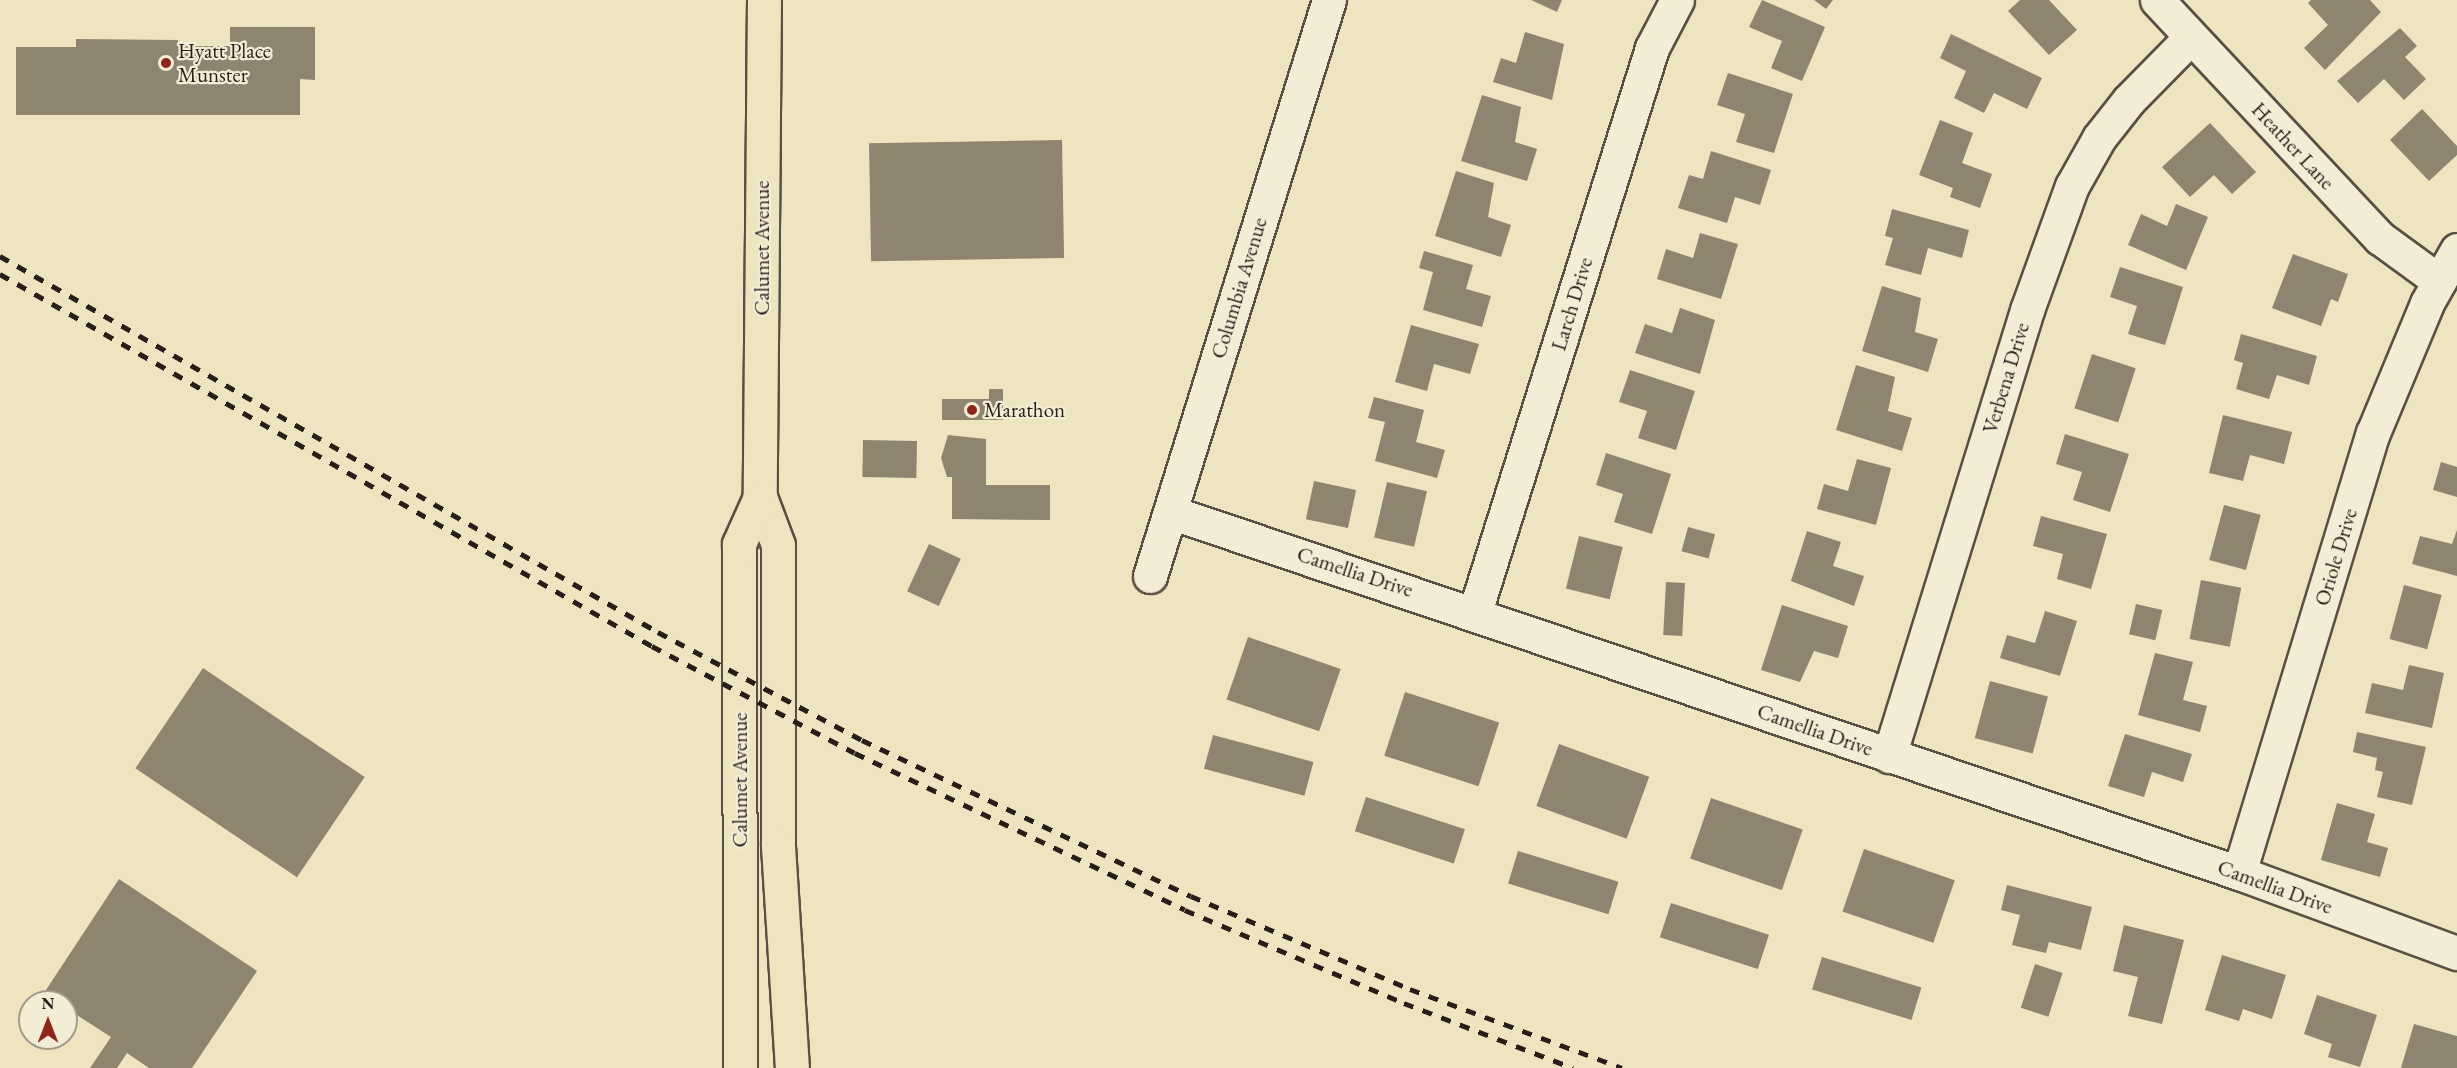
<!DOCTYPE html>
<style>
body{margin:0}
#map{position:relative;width:2457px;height:1068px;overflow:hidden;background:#eee4c0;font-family:"EB Garamond",serif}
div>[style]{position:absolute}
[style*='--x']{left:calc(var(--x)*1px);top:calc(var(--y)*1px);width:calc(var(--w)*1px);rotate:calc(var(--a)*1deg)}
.building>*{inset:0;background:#8f8470;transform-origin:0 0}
.roads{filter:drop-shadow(2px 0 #5a4f43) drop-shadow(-2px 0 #5a4f43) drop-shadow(0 2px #5a4f43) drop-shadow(0 -2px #5a4f43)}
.minor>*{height:33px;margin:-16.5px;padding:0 16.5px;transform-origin:16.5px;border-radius:16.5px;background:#f4edd6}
.major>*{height:33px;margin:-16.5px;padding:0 16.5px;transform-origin:16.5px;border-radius:16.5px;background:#eee4c0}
.rail>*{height:4.5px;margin-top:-2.25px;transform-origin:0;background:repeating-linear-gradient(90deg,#291d19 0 10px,transparent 0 20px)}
.dots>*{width:16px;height:16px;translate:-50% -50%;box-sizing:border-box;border:3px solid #f4edd6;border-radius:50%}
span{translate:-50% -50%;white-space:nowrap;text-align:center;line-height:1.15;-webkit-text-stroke:4.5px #f4edd6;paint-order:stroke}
.poi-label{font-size:21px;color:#291d19}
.left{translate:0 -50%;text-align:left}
.street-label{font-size:21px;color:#291d19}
.north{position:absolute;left:18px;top:990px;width:60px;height:60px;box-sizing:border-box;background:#f4edd6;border:2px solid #a39a8a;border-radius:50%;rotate:0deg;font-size:16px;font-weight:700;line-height:24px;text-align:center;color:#291d19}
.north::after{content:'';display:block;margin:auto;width:21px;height:27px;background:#8f2418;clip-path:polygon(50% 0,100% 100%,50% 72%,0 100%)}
</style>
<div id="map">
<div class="building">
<i style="clip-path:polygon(1531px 0,1562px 0,1557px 12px)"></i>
<i style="clip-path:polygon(1762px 0,1825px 27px,1802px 81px,1771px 68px,1782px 41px,1749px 27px)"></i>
<i style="clip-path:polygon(1814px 0,1833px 0,1826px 9px)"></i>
<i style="clip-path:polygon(2020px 0,2049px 0,2077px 30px,2049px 55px,2008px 11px)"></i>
<i style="clip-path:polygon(2311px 0,2370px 0,2381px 12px,2325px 70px,2304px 48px,2328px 25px,2308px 3px)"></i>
<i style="clip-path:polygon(230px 27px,315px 27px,315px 80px,300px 79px,300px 115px,16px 115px,16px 47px,76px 47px,76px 39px,178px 40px,178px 46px,230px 46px)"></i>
<i style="clip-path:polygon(2400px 28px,2417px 46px,2405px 57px,2426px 79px,2404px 100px,2384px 79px,2358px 103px,2337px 81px)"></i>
<i style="clip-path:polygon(1525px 32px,1564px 44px,1552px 100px,1493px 82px,1501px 58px,1516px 63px)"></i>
<i style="clip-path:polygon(1951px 34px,2042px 78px,2027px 109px,1994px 93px,1984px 113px,1954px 98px,1966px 71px,1940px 58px)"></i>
<i style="clip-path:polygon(1728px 73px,1793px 94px,1774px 153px,1736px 142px,1745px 114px,1717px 105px)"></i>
<i style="clip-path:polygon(1482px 95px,1521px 107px,1515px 142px,1537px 149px,1527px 181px,1461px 161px)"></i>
<i style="clip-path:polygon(2422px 109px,2457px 146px,2457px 155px,2429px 181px,2390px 140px)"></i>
<i style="clip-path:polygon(1940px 120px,1973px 133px,1962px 163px,1992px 174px,1980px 208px,1950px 197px,1953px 188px,1919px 175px)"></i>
<i style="clip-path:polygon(2210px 123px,2256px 172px,2232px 194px,2214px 175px,2190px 197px,2162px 167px)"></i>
<i style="left:1062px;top:140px;width:118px;height:193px;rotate:89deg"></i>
<i style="clip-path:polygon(1711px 151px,1771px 170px,1760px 205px,1735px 197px,1727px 223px,1678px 208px,1689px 175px,1703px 179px)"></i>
<i style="clip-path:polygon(1456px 171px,1494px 183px,1488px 217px,1511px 225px,1501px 257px,1435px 236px)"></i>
<i style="clip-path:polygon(2176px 204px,2208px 217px,2186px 270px,2128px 245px,2141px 214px,2167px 226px)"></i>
<i style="clip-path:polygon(1892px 209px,1969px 230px,1962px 258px,1928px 248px,1921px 275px,1885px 265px,1893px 238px,1885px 236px)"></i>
<i style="clip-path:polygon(1700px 233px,1738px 244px,1721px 299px,1657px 279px,1666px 249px,1693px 258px)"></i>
<i style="clip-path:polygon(1424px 251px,1473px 265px,1466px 289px,1491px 296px,1482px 327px,1423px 310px,1433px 272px,1419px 268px)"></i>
<i style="clip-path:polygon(2293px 254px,2348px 274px,2338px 302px,2331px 299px,2321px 326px,2272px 308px)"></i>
<i style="clip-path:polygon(2120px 267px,2183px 287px,2165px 345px,2128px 334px,2137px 306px,2110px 297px)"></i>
<i style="clip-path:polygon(1882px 286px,1921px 298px,1915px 332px,1938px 339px,1928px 372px,1862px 351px)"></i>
<i style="clip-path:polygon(1680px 308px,1715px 320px,1700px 374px,1635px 353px,1645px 324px,1672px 333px)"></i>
<i style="clip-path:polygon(1411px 325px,1479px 344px,1470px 374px,1434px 364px,1427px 391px,1395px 382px)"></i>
<i style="clip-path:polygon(2241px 334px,2317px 356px,2309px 385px,2277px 375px,2269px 399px,2236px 389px,2243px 363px,2234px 360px)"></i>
<i style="left:2092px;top:354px;width:46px;height:57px;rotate:18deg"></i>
<i style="clip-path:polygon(1856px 365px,1895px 377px,1888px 411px,1912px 418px,1902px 451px,1836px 430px)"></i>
<i style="clip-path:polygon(1630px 370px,1695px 391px,1676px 450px,1638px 438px,1647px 411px,1619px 402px)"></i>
<i style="clip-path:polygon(989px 389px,1003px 389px,1003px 420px,942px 420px,942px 399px,989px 399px)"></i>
<i style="clip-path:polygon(1374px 397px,1424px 410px,1416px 442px,1445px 450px,1437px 478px,1375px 461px,1385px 422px,1368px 418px)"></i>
<i style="clip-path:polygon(2223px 415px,2292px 432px,2284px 464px,2250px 455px,2243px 481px,2209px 473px)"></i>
<i style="clip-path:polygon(2065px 434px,2129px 454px,2110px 512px,2073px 500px,2082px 472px,2056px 464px)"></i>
<i style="clip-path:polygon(948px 435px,986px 439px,986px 485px,1050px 485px,1050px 520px,952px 519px,952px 477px,947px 477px,941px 458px)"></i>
<i style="left:863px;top:440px;width:54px;height:37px;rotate:1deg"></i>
<i style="clip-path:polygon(1606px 453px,1671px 474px,1652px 534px,1614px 522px,1623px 494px,1596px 485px)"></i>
<i style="clip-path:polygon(1857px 459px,1891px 468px,1876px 525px,1817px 509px,1824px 484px,1848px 491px)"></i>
<i style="clip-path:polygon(2441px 462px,2457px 467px,2457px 497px,2433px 490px)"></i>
<i style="left:1314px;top:481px;width:43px;height:39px;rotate:12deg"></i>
<i style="left:1387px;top:482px;width:41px;height:57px;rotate:13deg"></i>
<i style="left:2224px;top:505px;width:38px;height:57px;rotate:15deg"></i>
<i style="clip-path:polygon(2041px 516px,2107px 534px,2091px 589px,2057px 579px,2063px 554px,2033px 546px)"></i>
<i style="left:1688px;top:527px;width:28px;height:25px;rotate:15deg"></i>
<i style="clip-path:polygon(2457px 530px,2457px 576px,2412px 564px,2420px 536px,2452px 544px)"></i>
<i style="clip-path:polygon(1807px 531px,1841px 542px,1833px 566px,1864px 576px,1854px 606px,1791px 581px)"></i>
<i style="left:1579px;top:536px;width:45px;height:54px;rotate:14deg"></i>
<i style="left:929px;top:544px;width:35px;height:52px;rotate:25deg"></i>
<i style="left:2201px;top:580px;width:41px;height:60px;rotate:11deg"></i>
<i style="left:1666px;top:582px;width:19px;height:53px;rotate:3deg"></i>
<i style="left:2404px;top:585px;width:39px;height:56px;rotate:15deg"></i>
<i style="left:2136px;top:604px;width:27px;height:31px;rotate:13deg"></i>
<i style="clip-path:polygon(1782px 605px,1848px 626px,1838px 658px,1814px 651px,1800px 682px,1761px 670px)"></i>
<i style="clip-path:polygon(2045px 611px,2077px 621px,2060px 676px,2000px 658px,2007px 635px,2035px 643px)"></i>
<i style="left:1248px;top:637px;width:98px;height:66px;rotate:19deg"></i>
<i style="clip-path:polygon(2155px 653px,2193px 662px,2183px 700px,2207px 706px,2200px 732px,2138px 715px)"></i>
<i style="clip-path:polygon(2409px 665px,2444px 673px,2432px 728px,2365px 713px,2372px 683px,2403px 690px)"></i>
<i style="left:203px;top:668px;width:195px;height:121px;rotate:34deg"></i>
<i style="left:1990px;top:681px;width:60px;height:59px;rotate:15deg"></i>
<i style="left:1405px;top:692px;width:99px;height:67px;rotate:18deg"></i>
<i style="clip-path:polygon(2357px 732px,2426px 747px,2412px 805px,2377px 797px,2383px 772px,2375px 770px,2377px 758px,2353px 752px)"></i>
<i style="clip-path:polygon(2125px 734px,2192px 754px,2183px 782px,2152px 772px,2144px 797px,2108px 786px)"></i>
<i style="left:1213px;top:735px;width:104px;height:35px;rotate:15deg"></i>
<i style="left:1559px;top:744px;width:96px;height:66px;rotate:20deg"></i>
<i style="left:1366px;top:797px;width:104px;height:36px;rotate:18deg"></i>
<i style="left:1711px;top:798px;width:97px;height:64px;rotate:19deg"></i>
<i style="clip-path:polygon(2337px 803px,2375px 814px,2367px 842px,2388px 848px,2380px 877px,2321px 860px)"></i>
<i style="left:1864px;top:849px;width:96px;height:66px;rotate:19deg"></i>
<i style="left:1518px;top:851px;width:105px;height:34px;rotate:17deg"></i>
<i style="clip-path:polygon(119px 879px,257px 971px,192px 1068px,149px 1068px,127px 1053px,117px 1068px,90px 1068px,111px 1037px,66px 1008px,66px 1002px,44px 993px)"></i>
<i style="clip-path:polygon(2007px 885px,2092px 907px,2081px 950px,2049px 942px,2046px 953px,2012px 945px,2020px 915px,2001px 910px)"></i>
<i style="left:1671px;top:903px;width:103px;height:36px;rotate:18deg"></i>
<i style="clip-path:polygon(2124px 925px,2184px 940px,2162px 1024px,2128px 1016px,2138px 977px,2113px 971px)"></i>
<i style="clip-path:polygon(2222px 955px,2286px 975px,2272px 1019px,2243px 1009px,2239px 1021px,2205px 1010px)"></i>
<i style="left:1822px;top:957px;width:104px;height:34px;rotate:17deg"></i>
<i style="left:2035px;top:964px;width:29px;height:46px;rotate:18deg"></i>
<i style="clip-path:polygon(2317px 995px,2377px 1015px,2360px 1067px,2328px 1057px,2332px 1044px,2304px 1034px)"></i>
<i style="clip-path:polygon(2414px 1024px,2457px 1036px,2457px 1068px,2401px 1068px)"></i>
</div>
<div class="roads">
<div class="minor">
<i style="--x:2157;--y:0;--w:326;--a:46.9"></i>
<i style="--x:2380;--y:238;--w:73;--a:36.1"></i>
<i style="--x:1170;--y:512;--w:1128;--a:18.66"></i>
<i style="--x:2239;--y:873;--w:232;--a:20.2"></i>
<i style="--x:1150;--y:576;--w:603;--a:-72.74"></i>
<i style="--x:1475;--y:612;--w:591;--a:-72.58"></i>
<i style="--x:1652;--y:48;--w:54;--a:-62.5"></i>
<i style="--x:1889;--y:756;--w:467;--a:-72.8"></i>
<i style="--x:2027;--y:310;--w:132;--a:-70.1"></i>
<i style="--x:2072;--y:186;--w:55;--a:-60.6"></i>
<i style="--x:2099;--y:138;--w:48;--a:-51.7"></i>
<i style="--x:2129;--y:100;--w:88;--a:-45.5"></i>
<i style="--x:2239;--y:873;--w:460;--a:-73.1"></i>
<i style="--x:2373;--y:433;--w:141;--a:-67.4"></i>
<i style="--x:2427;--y:303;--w:61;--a:-60.5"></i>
</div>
<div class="major">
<i style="--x:764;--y:0;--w:497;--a:90.5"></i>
<i style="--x:760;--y:497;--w:51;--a:69.4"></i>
<i style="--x:778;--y:545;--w:301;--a:90"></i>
<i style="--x:778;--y:846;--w:222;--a:86.4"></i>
<i style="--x:740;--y:1068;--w:524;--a:-90.11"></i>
<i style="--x:739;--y:544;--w:51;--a:-65.9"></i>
</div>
</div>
<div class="rail">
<i style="--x:0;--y:256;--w:758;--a:29.74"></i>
<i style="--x:658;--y:632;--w:231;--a:27.9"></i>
<i style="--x:862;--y:740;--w:364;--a:25.4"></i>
<i style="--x:1191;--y:896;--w:238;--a:23"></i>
<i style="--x:1410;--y:989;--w:226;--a:20.4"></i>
<i style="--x:0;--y:274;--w:751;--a:29.71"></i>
<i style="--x:652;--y:646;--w:229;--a:27.8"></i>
<i style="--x:855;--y:753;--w:365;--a:25.4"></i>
<i style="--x:1185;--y:910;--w:238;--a:23"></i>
<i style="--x:1404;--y:1003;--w:181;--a:21"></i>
</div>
<div class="dots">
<i style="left:166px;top:63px;background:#8f2418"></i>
<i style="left:972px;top:410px;background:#8f2418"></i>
</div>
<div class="poi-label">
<span class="left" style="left:178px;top:63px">Hyatt Place<br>Munster</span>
<span class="left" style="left:984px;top:410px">Marathon</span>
</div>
<div class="street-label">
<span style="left:2293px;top:146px;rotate:47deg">Heather Lane</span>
<span style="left:762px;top:248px;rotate:-90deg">Calumet Avenue</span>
<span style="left:1239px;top:288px;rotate:-73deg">Columbia Avenue</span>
<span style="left:1572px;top:304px;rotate:-73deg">Larch Drive</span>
<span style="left:2006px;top:378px;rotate:-73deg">Verbena Drive</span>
<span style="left:2336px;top:557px;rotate:-73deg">Oriole Drive</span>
<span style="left:1355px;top:572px;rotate:18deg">Camellia Drive</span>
<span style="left:1815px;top:730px;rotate:19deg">Camellia Drive</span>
<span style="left:740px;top:780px;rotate:-90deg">Calumet Avenue</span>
<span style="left:2275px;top:887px;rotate:20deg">Camellia Drive</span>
</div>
<div class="north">N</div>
</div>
